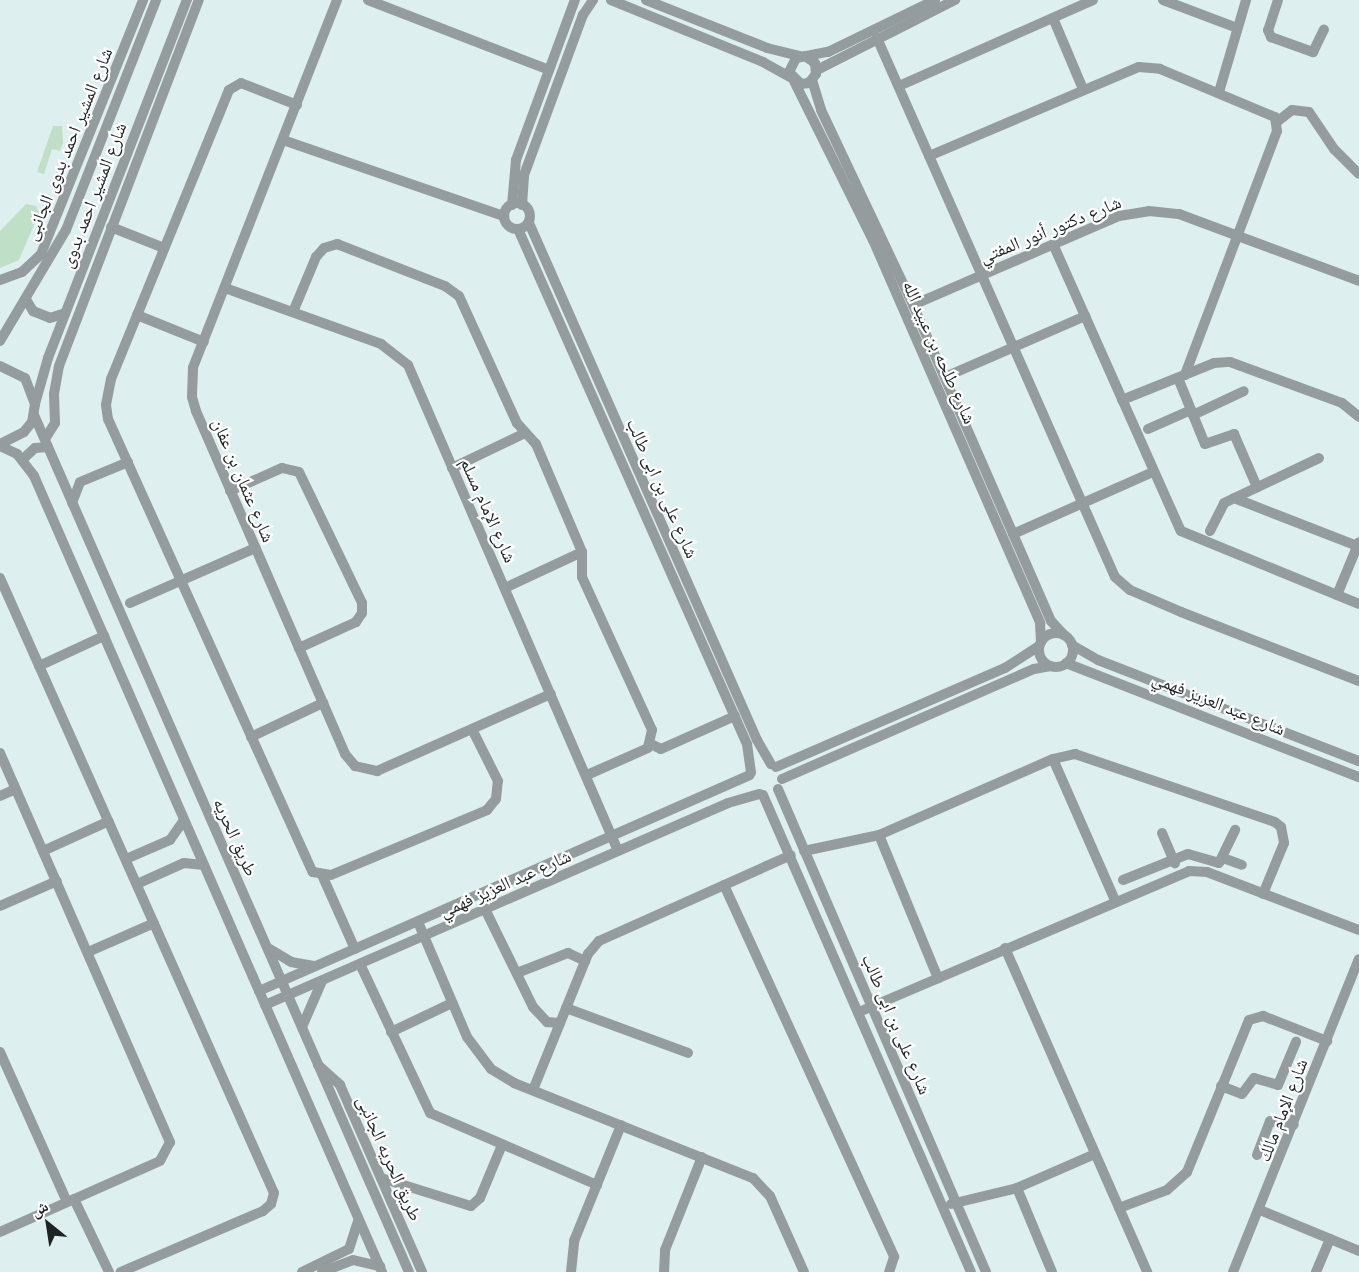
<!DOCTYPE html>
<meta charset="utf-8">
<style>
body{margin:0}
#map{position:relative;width:1359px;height:1272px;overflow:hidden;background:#ddefee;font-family:Lato,"Noto Naskh Arabic",sans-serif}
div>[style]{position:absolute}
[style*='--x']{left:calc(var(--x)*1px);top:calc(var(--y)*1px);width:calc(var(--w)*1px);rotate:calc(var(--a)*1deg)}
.green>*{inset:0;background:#c0dfc7}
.minor>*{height:10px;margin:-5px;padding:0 5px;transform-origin:5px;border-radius:5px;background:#959c9e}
.minor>.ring{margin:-5px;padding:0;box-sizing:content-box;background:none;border:10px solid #959c9e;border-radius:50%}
span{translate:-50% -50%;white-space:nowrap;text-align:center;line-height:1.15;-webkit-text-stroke:4.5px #fff;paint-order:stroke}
.street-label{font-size:18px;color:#1e2424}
.north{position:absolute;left:18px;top:1194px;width:60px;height:60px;-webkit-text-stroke:4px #fff;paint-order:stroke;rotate:330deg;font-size:16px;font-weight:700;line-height:24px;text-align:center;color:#1e2424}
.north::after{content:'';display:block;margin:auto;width:21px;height:27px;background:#1e2424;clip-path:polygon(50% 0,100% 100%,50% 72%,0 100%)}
</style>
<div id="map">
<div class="green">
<i style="clip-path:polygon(53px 126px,62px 126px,63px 143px,60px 151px,52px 149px,44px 174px,37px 172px)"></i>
<i style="clip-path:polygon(26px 204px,36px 206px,39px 213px,19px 260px,0 268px,0 231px)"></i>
</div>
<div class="minor">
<i style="--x:337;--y:0;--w:395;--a:111.4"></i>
<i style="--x:193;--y:368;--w:29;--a:92"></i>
<i style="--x:192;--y:397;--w:15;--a:74"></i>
<i style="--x:196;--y:411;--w:374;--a:66.5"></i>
<i style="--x:345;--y:754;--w:16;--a:50"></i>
<i style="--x:355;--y:766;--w:23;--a:13"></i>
<i style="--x:377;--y:771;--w:190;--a:-23.9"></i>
<i style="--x:368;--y:0;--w:194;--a:21.1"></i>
<i style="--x:611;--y:0;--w:164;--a:22.2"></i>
<i style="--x:763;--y:62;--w:31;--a:29"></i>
<i style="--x:646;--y:0;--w:130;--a:21.6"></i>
<i style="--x:767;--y:48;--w:34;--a:14"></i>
<i style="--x:1163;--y:0;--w:79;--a:20.7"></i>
<i style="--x:1278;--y:0;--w:32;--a:108"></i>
<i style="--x:1268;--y:30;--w:8;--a:67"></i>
<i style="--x:1271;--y:37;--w:45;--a:19.7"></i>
<i style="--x:1313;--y:52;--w:25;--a:-64"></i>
<i style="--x:1053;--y:18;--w:77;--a:67.1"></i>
<i style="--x:877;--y:38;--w:589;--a:66.18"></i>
<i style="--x:1115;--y:577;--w:20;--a:41"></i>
<i style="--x:1130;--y:590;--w:56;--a:23.3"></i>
<i style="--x:1181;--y:612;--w:191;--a:21.2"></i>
<i style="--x:805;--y:56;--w:12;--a:35"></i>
<i style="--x:815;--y:63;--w:11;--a:85"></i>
<i style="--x:816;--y:74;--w:11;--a:128"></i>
<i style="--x:809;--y:83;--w:8;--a:173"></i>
<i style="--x:801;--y:84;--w:17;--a:-135"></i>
<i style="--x:789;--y:72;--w:16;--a:-63"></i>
<i style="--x:796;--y:58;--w:33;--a:-11"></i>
<i style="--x:828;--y:52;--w:119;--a:-25.9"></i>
<i style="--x:817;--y:70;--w:155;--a:-26.9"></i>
<i style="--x:812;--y:80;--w:31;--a:73"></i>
<i style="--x:821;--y:110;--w:216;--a:64.7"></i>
<i style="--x:913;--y:305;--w:345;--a:66.4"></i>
<i style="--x:1051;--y:621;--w:19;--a:47"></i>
<i style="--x:794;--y:81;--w:178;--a:63.6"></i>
<i style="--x:873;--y:240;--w:418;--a:66.4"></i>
<i style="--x:1040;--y:623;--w:19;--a:87"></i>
<i style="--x:899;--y:86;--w:212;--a:-23.9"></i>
<i style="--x:1219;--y:92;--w:96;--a:-73.6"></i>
<i style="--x:297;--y:105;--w:60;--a:-158.6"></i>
<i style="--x:241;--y:83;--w:14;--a:150"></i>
<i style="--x:229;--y:90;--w:312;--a:112.2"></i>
<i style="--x:111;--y:379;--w:26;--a:101"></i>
<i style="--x:106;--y:405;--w:14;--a:82"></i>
<i style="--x:108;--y:419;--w:497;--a:65.7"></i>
<i style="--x:313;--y:872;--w:18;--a:9"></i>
<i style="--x:331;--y:875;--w:169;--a:-22.6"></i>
<i style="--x:487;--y:810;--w:14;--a:-51"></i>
<i style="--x:496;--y:799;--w:18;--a:-84"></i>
<i style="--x:498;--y:781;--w:58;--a:-116.6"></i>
<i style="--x:1278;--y:121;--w:18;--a:-38"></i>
<i style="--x:1292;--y:110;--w:17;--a:7"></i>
<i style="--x:1309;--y:112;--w:45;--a:56"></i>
<i style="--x:1334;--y:149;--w:35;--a:45"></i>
<i style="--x:283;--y:140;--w:234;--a:19"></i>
<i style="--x:929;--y:156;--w:228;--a:-23"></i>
<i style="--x:1139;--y:67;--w:21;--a:5"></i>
<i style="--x:1160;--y:69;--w:125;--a:22.7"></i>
<i style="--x:1275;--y:117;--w:14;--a:82"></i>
<i style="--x:1277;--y:131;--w:261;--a:110.7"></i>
<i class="ring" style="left:504px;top:203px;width:16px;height:16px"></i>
<i style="--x:512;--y:205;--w:45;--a:-84.9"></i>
<i style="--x:516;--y:160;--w:171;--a:-69.8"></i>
<i style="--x:522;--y:205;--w:30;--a:-86"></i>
<i style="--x:524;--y:175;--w:171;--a:-69.8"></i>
<i style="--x:583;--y:15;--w:18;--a:-56"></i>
<i style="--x:529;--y:223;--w:565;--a:66.2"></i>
<i style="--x:757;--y:740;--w:28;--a:60"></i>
<i style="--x:111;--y:227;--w:57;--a:21.6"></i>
<i style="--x:518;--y:229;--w:564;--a:66.03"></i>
<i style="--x:747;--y:744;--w:29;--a:82"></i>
<i style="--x:1053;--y:244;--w:314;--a:66"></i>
<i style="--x:1181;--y:531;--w:192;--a:22.3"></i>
<i style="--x:0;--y:280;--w:23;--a:-20"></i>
<i style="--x:22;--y:272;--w:26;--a:-43"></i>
<i style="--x:41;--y:254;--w:274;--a:-68.1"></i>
<i style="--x:225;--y:288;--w:166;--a:19.7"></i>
<i style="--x:381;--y:344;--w:34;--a:38"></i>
<i style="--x:408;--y:365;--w:529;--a:66.63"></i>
<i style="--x:27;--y:301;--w:12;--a:59"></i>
<i style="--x:33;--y:311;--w:18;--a:22"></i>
<i style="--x:50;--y:318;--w:16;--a:-18"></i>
<i style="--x:913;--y:305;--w:224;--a:-23.4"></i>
<i style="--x:1119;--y:216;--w:30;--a:-9"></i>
<i style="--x:1149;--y:211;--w:30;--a:6"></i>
<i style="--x:1179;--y:214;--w:192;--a:20.4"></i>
<i style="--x:293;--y:312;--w:60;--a:-67.3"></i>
<i style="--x:316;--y:257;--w:12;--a:-48"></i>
<i style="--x:324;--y:248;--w:14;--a:-17"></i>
<i style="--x:337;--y:244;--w:116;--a:21.3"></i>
<i style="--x:445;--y:286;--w:17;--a:36"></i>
<i style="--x:459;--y:296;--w:140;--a:65.5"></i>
<i style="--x:517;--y:423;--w:28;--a:48"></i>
<i style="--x:536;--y:444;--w:117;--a:66.9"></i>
<i style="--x:582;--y:552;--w:25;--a:90"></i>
<i style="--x:582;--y:577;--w:168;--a:65.4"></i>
<i style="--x:652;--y:730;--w:18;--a:103"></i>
<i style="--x:648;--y:748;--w:67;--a:156.1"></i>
<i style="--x:137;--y:315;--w:72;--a:21.9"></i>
<i style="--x:0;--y:341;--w:129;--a:-59.3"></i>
<i style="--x:66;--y:230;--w:247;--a:-68.6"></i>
<i style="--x:0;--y:366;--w:28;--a:26"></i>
<i style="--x:25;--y:378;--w:28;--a:69"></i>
<i style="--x:35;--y:404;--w:18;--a:99"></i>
<i style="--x:32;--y:422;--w:13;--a:129"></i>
<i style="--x:24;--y:432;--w:27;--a:153"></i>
<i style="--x:945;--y:377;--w:153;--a:-23.5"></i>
<i style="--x:1178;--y:378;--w:71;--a:67.8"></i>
<i style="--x:1205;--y:444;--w:31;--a:-19"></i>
<i style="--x:1234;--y:434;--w:58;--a:66.5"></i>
<i style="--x:1122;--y:400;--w:99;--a:-21.9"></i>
<i style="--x:1214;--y:363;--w:16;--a:-4"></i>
<i style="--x:1230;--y:362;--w:119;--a:20.1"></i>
<i style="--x:1342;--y:403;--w:22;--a:39"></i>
<i style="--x:35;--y:404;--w:48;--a:-74.2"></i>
<i style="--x:48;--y:358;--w:384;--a:-68.8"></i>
<i style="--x:34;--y:415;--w:935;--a:66.37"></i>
<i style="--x:1193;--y:415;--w:56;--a:-25.2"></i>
<i style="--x:1148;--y:429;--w:47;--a:-23.8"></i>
<i style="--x:45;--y:439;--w:19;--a:-58"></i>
<i style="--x:55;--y:423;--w:29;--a:-92"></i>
<i style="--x:54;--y:394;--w:28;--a:-80"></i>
<i style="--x:59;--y:366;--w:392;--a:-69.1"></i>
<i style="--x:0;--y:446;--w:19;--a:25"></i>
<i style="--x:17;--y:454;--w:28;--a:52"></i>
<i style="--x:34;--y:476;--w:869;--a:66.39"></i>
<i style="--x:23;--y:459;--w:16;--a:-43"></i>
<i style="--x:35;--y:448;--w:13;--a:-4"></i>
<i style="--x:452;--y:468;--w:81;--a:-25.6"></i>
<i style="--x:230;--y:491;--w:57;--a:-23.9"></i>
<i style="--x:282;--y:468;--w:17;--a:13"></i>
<i style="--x:299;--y:472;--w:145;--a:64.3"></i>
<i style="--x:362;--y:603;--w:10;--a:90"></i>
<i style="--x:362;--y:613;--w:11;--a:124"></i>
<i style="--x:356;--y:622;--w:63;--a:155.5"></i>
<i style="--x:1234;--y:498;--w:132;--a:21.3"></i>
<i style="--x:72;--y:503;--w:22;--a:-69"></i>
<i style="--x:80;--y:482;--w:52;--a:-22.6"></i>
<i style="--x:1210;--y:531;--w:31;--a:-63"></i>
<i style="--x:1224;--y:503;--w:105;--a:-25.3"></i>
<i style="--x:1013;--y:534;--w:153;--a:-23.9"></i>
<i style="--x:0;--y:578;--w:673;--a:65.99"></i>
<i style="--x:274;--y:1193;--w:11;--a:105"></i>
<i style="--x:271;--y:1204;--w:11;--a:139"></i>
<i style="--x:263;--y:1211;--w:155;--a:156.8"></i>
<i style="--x:505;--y:588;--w:85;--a:-25.1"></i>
<i style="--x:1337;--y:595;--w:57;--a:-67.5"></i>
<i style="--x:130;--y:603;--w:137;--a:-23.7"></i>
<i class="ring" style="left:1039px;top:633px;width:24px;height:24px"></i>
<i style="--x:1072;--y:645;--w:30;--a:30"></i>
<i style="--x:1098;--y:660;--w:280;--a:21.2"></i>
<i style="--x:1066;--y:663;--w:314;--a:21.3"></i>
<i style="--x:39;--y:666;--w:72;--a:-24.8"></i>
<i style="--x:251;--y:737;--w:80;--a:-25.3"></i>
<i style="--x:651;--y:744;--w:11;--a:27"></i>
<i style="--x:661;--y:749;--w:81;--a:-24"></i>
<i style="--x:0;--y:753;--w:425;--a:66.4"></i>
<i style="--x:170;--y:1142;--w:21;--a:118"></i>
<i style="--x:160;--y:1161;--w:175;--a:156.1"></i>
<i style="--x:1053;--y:759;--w:154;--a:66.3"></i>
<i style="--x:776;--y:767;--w:249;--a:-23.4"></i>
<i style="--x:1005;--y:668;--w:40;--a:-32.9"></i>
<i style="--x:782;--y:779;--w:275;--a:-23.6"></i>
<i style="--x:1034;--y:669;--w:17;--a:-10"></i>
<i style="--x:778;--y:789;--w:526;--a:66.7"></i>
<i style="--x:763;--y:795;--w:520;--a:66.44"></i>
<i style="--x:0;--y:796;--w:17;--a:-24"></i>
<i style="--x:1162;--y:833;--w:33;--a:67"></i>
<i style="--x:879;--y:835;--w:155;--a:67.6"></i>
<i style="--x:43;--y:851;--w:72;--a:-24.4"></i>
<i style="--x:804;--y:851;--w:77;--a:-12"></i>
<i style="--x:879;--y:835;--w:190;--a:-23.6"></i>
<i style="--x:1053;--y:759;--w:23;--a:-13"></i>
<i style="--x:1075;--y:754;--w:211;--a:18.8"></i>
<i style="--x:1275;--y:822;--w:8;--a:40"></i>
<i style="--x:1281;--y:827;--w:16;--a:79"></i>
<i style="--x:1284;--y:843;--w:55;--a:112.4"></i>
<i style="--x:1223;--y:858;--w:20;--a:20"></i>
<i style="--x:126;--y:859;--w:48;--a:-23.4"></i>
<i style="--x:170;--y:840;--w:24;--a:-55"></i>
<i style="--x:322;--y:875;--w:81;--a:66"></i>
<i style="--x:1123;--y:880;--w:70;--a:-21.8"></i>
<i style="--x:1188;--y:854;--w:32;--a:16"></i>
<i style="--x:1219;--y:863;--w:37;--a:-64"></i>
<i style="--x:137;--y:884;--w:51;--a:-24.1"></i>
<i style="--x:184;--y:863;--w:20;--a:6"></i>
<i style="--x:724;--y:885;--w:409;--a:65.4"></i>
<i style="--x:894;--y:1257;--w:16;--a:108"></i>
<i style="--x:0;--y:906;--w:62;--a:-23.7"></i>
<i style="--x:485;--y:909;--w:109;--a:63.9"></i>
<i style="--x:533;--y:1007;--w:21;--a:47"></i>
<i style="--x:547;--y:1022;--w:13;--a:4"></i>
<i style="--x:418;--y:922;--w:125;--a:66.9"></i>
<i style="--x:467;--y:1037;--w:40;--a:53"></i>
<i style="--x:491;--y:1069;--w:27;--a:31"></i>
<i style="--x:514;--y:1083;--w:257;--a:21.7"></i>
<i style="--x:753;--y:1178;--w:25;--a:47"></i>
<i style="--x:770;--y:1196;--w:83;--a:65.9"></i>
<i style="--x:268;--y:948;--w:27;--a:31"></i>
<i style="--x:291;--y:962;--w:23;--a:10"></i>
<i style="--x:1005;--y:948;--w:354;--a:66.3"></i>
<i style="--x:88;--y:952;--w:72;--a:-23.7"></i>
<i style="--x:360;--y:964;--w:165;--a:64.8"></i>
<i style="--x:430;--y:1113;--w:182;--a:23.3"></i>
<i style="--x:517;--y:973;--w:55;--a:-21.4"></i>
<i style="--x:568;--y:953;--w:19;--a:25"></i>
<i style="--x:259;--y:991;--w:536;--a:-23.75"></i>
<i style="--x:265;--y:1005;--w:505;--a:-23.57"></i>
<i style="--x:728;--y:803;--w:33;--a:-16"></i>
<i style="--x:566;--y:1008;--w:130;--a:20.2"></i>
<i style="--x:859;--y:1012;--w:359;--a:-23.1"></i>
<i style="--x:1189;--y:871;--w:18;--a:3"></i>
<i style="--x:1207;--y:872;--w:163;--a:20.9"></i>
<i style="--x:302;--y:1027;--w:50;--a:-66.5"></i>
<i style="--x:391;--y:1032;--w:68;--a:-25.4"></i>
<i style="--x:0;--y:1052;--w:164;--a:65.9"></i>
<i style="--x:318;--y:1065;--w:30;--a:42"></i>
<i style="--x:340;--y:1085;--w:204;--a:66.3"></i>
<i style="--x:1221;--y:1086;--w:22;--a:21"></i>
<i style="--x:1242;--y:1094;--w:20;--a:-53"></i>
<i style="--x:1254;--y:1078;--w:25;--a:16"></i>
<i style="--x:1278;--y:1085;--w:47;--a:-67.3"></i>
<i style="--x:533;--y:1090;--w:147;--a:-68"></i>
<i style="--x:588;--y:954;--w:17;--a:-50"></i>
<i style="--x:599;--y:941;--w:210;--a:-24.1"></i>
<i style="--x:1257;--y:1155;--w:36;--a:-69"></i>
<i style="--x:1270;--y:1121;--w:24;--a:9"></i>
<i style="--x:381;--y:1178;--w:94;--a:17.3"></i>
<i style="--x:471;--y:1206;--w:12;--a:-42"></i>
<i style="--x:480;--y:1198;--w:57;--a:-67.5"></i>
<i style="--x:1017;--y:1188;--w:91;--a:67.4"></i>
<i style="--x:74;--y:1199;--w:81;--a:64.4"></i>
<i style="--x:951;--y:1204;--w:68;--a:-13.6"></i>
<i style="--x:1017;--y:1188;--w:85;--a:-23.6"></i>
<i style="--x:1119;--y:1208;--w:51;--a:-20.6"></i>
<i style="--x:1167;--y:1190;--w:27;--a:-42"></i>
<i style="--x:1187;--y:1172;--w:164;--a:-67.8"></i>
<i style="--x:1249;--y:1020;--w:15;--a:-16"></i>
<i style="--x:1263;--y:1016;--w:69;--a:21.3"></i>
<i style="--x:1260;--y:1210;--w:107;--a:22.5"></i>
<i style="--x:302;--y:1272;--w:52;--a:-26.1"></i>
<i style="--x:349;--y:1249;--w:29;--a:-72"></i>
<i style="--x:322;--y:1272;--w:33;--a:-21"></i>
<i style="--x:353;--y:1260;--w:28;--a:13"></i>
<i style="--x:571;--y:1272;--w:31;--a:-84"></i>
<i style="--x:574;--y:1241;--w:125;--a:-67.9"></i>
<i style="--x:664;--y:1272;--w:22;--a:-87"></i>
<i style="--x:665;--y:1250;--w:100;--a:-68.3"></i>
<i style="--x:1233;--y:1272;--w:337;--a:-68.1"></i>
<i style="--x:1316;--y:1272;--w:36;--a:-67"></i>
</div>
<div class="street-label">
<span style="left:68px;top:144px;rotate:-68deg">شارع المشير احمد بدوى الجانبى</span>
<span style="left:93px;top:195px;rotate:-69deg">شارع المشير احمد بدوى</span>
<span style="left:1050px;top:229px;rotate:-22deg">شارع دكتور أنور المفتي</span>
<span style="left:940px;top:352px;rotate:66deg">شارع طلحه بن عبيد الله</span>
<span style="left:244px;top:480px;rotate:67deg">شارع عثمان بن عفان</span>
<span style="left:663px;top:488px;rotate:66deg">شارع على بن ابى طالب</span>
<span style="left:489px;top:510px;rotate:66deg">شارع الإمام مسلم</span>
<span style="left:1219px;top:703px;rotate:22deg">شارع عبد العزيز فهمي</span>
<span style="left:236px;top:837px;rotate:66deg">طريق الحريه</span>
<span style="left:505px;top:883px;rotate:-24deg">شارع عبد العزيز فهمي</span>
<span style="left:897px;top:1024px;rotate:67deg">شارع على بن ابى طالب</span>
<span style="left:1282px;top:1110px;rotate:-69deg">شارع الإمام مالك</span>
<span style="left:390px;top:1158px;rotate:66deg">طريق الحريه الجانبى</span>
</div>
<div class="north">ش</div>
</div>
